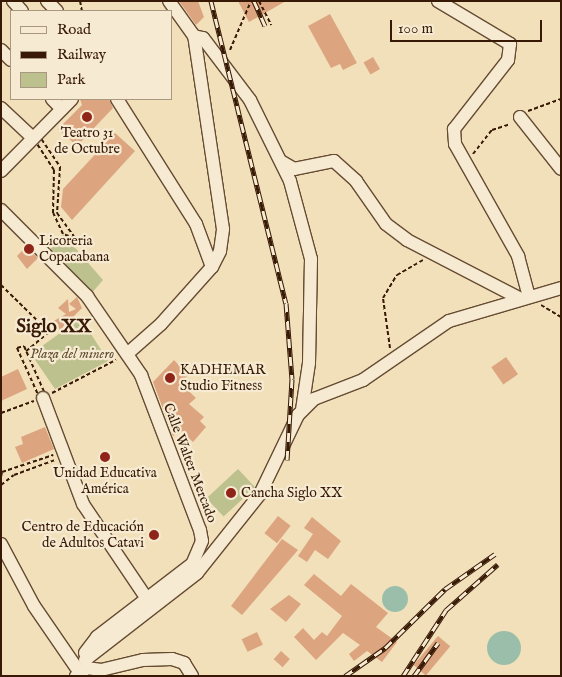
<!DOCTYPE html>
<meta charset="utf-8">
<style>
body{margin:0}
#map{position:relative;width:562px;height:677px;overflow:hidden;background:#f1e0ba;font-family:"IM FELL English",serif}
div>[style]{position:absolute}
[style*='--x']{left:calc(var(--x)*1px);top:calc(var(--y)*1px);width:calc(var(--w)*1px);rotate:calc(var(--a)*1deg)}
.green>*{inset:0;background:#bdc18d;transform-origin:0 0}
.water>*{inset:0;background:#9bbeab}
.round{border-radius:50%}
.building>*{inset:0;background:#dca580;transform-origin:0 0}
.path>*{height:2px;margin-top:-1px;transform-origin:0;background:repeating-linear-gradient(90deg,#371905 0 4px,transparent 0 6.5px)}
.roads{filter:drop-shadow(1px 0 #664b32) drop-shadow(-1px 0 #664b32) drop-shadow(0 1px #664b32) drop-shadow(0 -1px #664b32)}
.minor>*{height:12px;margin:-6px;padding:0 6px;transform-origin:6px;border-radius:6px;background:#f6ebd2}
.rail>*{height:5px;margin-top:-2.5px;transform-origin:0;background:repeating-linear-gradient(90deg,#f6ebd2 0 9px,#371905 0 18px);box-sizing:border-box;border-block:1px solid #371905}
.dots>*{width:14px;height:14px;translate:-50% -50%;box-sizing:border-box;border:2px solid #f6ebd2;border-radius:50%}
span{translate:-50% -50%;white-space:nowrap;text-align:center;line-height:1.15;-webkit-text-stroke:4.5px #f6ebd2;paint-order:stroke}
.poi-label{font-size:14px;color:#371905}
.left{translate:0 -50%;text-align:left}
.right{translate:-100% -50%;text-align:right}
.park-label{font-size:14px;color:#5f4b2e;font-style:italic}
.street-label{font-size:14px;color:#371905}
.district-label{font-size:19px;color:#371905;font-weight:700}
.frame{position:absolute;inset:0;border:2px solid #371905;pointer-events:none}
.legend{position:absolute;left:10px;top:10px;width:162px;height:90px;box-sizing:border-box;background:#f6ebd2;border:1px solid #aa9780;margin:0;padding:6px 9px;list-style:none;font-size:15px;color:#371905}
.legend li{display:flex;align-items:center;gap:10px;height:25px}
.legend b{width:25px;border:1px solid #aa9780}
.scale{position:absolute;left:390px;top:20px;width:152px;height:22px;box-sizing:border-box;border:2px solid #371905;border-top:0;padding-left:6px;font-size:15px;line-height:18px;white-space:nowrap;color:#371905;-webkit-text-stroke:4px #f6ebd2;paint-order:stroke}
</style>
<div id="map">
<div class="green">
<i style="clip-path:polygon(63px 234px,103px 280px,90px 295px,49px 251px)"></i>
<i style="clip-path:polygon(81px 318px,108px 361px,55px 389px,31px 354px)"></i>
<i style="left:238px;top:469px;width:25px;height:43px;rotate:47deg"></i>
</div>
<div class="water">
<i class="round" style="left:382px;top:586px;width:26px;height:26px"></i>
<i class="round" style="left:487px;top:631px;width:34px;height:34px"></i>
</div>
<div class="building">
<i style="clip-path:polygon(179px 1px,198px 1px,204px 17px,196px 25px)"></i>
<i style="clip-path:polygon(238px 1px,286px 1px,249px 22px)"></i>
<i style="clip-path:polygon(330px 14px,357px 63px,343px 70px,340px 64px,331px 68px,308px 26px)"></i>
<i style="left:373px;top:57px;width:14px;height:11px;rotate:60deg"></i>
<i style="clip-path:polygon(80px 99px,109px 99px,113px 108px,77px 146px,58px 129px,82px 105px)"></i>
<i style="clip-path:polygon(115px 133px,135px 151px,72px 220px,61px 207px,63px 189px)"></i>
<i style="clip-path:polygon(26px 247px,38px 258px,27px 269px,17px 256px)"></i>
<i style="clip-path:polygon(77px 297px,82px 308px,60px 330px,52px 322px,66px 314px,58px 308px,68px 299px,69px 312px,76px 309px,69px 304px)"></i>
<i style="left:506px;top:357px;width:21px;height:18px;rotate:55deg"></i>
<i style="clip-path:polygon(174px 360px,188px 375px,180px 383px,196px 398px,189px 404px,204px 417px,200px 421px,206px 427px,193px 442px,181px 431px,173px 436px,153px 382px)"></i>
<i style="clip-path:polygon(18px 369px,27px 389px,1px 401px,1px 377px)"></i>
<i style="clip-path:polygon(45px 427px,54px 449px,22px 463px,15px 447px,23px 444px,21px 437px)"></i>
<i style="left:278px;top:516px;width:16px;height:22px;rotate:38deg"></i>
<i style="clip-path:polygon(312px 517px,341px 541px,328px 559px,315px 550px,307px 562px,298px 556px,313px 534px,304px 528px)"></i>
<i style="clip-path:polygon(282px 539px,298px 550px,242px 615px,231px 606px)"></i>
<i style="clip-path:polygon(314px 574px,341px 596px,351px 584px,388px 613px,376px 627px,397px 642px,382px 662px,367px 651px,354px 661px,349px 654px,360px 645px,343px 633px,316px 660px,294px 637px,303px 628px,314px 640px,322px 632px,327px 636px,342px 616px,304px 585px)"></i>
<i style="clip-path:polygon(289px 595px,301px 604px,286px 622px,270px 609px)"></i>
<i style="left:257px;top:632px;width:14px;height:17px;rotate:65deg"></i>
<i style="left:438px;top:636px;width:16px;height:38px;rotate:40deg"></i>
<i style="left:281px;top:651px;width:12px;height:11px;rotate:42deg"></i>
</div>
<div class="path">
<i style="--x:80;--y:1;--w:10;--a:79"></i>
<i style="--x:259;--y:1;--w:27;--a:63"></i>
<i style="--x:230;--y:50;--w:53;--a:-66.8"></i>
<i style="--x:528;--y:111;--w:35;--a:-20"></i>
<i style="--x:38;--y:134;--w:40;--a:56"></i>
<i style="--x:60;--y:167;--w:46;--a:93.7"></i>
<i style="--x:57;--y:213;--w:31;--a:54"></i>
<i style="--x:75;--y:238;--w:13;--a:-162"></i>
<i style="--x:63;--y:234;--w:23;--a:-115"></i>
<i style="--x:53;--y:213;--w:43;--a:-88.7"></i>
<i style="--x:54;--y:170;--w:38;--a:-123"></i>
<i style="--x:33;--y:138;--w:6;--a:-39"></i>
<i style="--x:473;--y:154;--w:31;--a:-52"></i>
<i style="--x:492;--y:130;--w:19;--a:-18"></i>
<i style="--x:1;--y:285;--w:67;--a:44.4"></i>
<i style="--x:49;--y:332;--w:30;--a:140"></i>
<i style="--x:541;--y:305;--w:23;--a:31"></i>
<i style="--x:24;--y:346;--w:55;--a:66.3"></i>
<i style="--x:46;--y:396;--w:7;--a:153"></i>
<i style="--x:40;--y:399;--w:56;--a:-114.3"></i>
<i style="--x:17;--y:348;--w:7;--a:-16"></i>
<i style="--x:390;--y:348;--w:50;--a:-98"></i>
<i style="--x:383;--y:298;--w:27;--a:-59"></i>
<i style="--x:397;--y:275;--w:30;--a:-30"></i>
<i style="--x:52;--y:393;--w:72;--a:-27.3"></i>
<i style="--x:1;--y:413;--w:35;--a:-20"></i>
<i style="--x:1;--y:477;--w:5;--a:-79"></i>
<i style="--x:2;--y:472;--w:54;--a:-18.4"></i>
<i style="--x:1;--y:485;--w:16;--a:-38"></i>
<i style="--x:14;--y:475;--w:44;--a:-20.1"></i>
</div>
<div class="roads">
<div class="minor">
<i style="--x:13;--y:1;--w:13;--a:48"></i>
<i style="--x:47;--y:1;--w:14;--a:45"></i>
<i style="--x:438;--y:1;--w:84;--a:30.8"></i>
<i style="--x:510;--y:44;--w:16;--a:97"></i>
<i style="--x:508;--y:60;--w:88;--a:128"></i>
<i style="--x:454;--y:129;--w:15;--a:86"></i>
<i style="--x:455;--y:144;--w:129;--a:60.6"></i>
<i style="--x:518;--y:256;--w:42;--a:75"></i>
<i style="--x:194;--y:36;--w:9;--a:13"></i>
<i style="--x:203;--y:38;--w:78;--a:52.8"></i>
<i style="--x:250;--y:100;--w:90;--a:63.7"></i>
<i style="--x:290;--y:181;--w:81;--a:74.9"></i>
<i style="--x:311;--y:259;--w:104;--a:91.1"></i>
<i style="--x:309;--y:363;--w:48;--a:98.5"></i>
<i style="--x:1;--y:50;--w:14;--a:45"></i>
<i style="--x:52;--y:99;--w:14;--a:45"></i>
<i style="--x:117;--y:99;--w:148;--a:57.7"></i>
<i style="--x:196;--y:224;--w:46;--a:69.6"></i>
<i style="--x:1;--y:108;--w:44;--a:43.2"></i>
<i style="--x:520;--y:117;--w:66;--a:51.7"></i>
<i style="--x:282;--y:162;--w:14;--a:30"></i>
<i style="--x:294;--y:169;--w:41;--a:-11.3"></i>
<i style="--x:334;--y:161;--w:30;--a:42"></i>
<i style="--x:356;--y:181;--w:52;--a:55.1"></i>
<i style="--x:386;--y:224;--w:26;--a:37"></i>
<i style="--x:407;--y:240;--w:128;--a:27.4"></i>
<i style="--x:1;--y:171;--w:101;--a:-45.4"></i>
<i style="--x:1;--y:210;--w:122;--a:45"></i>
<i style="--x:87;--y:296;--w:96;--a:55.6"></i>
<i style="--x:141;--y:375;--w:166;--a:69.2"></i>
<i style="--x:200;--y:530;--w:11;--a:80"></i>
<i style="--x:202;--y:541;--w:25;--a:113"></i>
<i style="--x:192;--y:564;--w:120;--a:142.5"></i>
<i style="--x:97;--y:637;--w:20;--a:127"></i>
<i style="--x:127;--y:354;--w:45;--a:-41.4"></i>
<i style="--x:161;--y:324;--w:76;--a:-48.2"></i>
<i style="--x:212;--y:267;--w:18;--a:-63"></i>
<i style="--x:220;--y:251;--w:22;--a:-82"></i>
<i style="--x:223;--y:229;--w:195;--a:-98.5"></i>
<i style="--x:194;--y:36;--w:43;--a:-125.5"></i>
<i style="--x:43;--y:398;--w:113;--a:69.3"></i>
<i style="--x:83;--y:504;--w:115;--a:56"></i>
<i style="--x:1;--y:544;--w:70;--a:62"></i>
<i style="--x:34;--y:606;--w:81;--a:55.5"></i>
<i style="--x:85;--y:660;--w:142;--a:-37.8"></i>
<i style="--x:197;--y:573;--w:101;--a:-51.4"></i>
<i style="--x:260;--y:494;--w:88;--a:-64.3"></i>
<i style="--x:298;--y:415;--w:23;--a:-45"></i>
<i style="--x:314;--y:399;--w:53;--a:-21.2"></i>
<i style="--x:363;--y:380;--w:104;--a:-34.5"></i>
<i style="--x:449;--y:321;--w:117;--a:-16.4"></i>
<i style="--x:76;--y:676;--w:14;--a:-36"></i>
<i style="--x:87;--y:668;--w:14;--a:8"></i>
<i style="--x:101;--y:670;--w:43;--a:-13.4"></i>
<i style="--x:143;--y:660;--w:29;--a:-2"></i>
<i style="--x:172;--y:659;--w:13;--a:18"></i>
<i style="--x:184;--y:663;--w:15;--a:58"></i>
</div>
</div>
<div class="rail">
<i style="--x:211;--y:1;--w:311;--a:76.1"></i>
<i style="--x:286;--y:303;--w:76;--a:85.5"></i>
<i style="--x:292;--y:379;--w:81;--a:93.5"></i>
<i style="--x:254;--y:1;--w:27;--a:66"></i>
<i style="--x:345;--y:676;--w:49;--a:-35"></i>
<i style="--x:385;--y:648;--w:84;--a:-44.5"></i>
<i style="--x:445;--y:589;--w:61;--a:-35"></i>
<i style="--x:403;--y:676;--w:79;--a:-56.9"></i>
<i style="--x:446;--y:610;--w:69;--a:-41.5"></i>
<i style="--x:414;--y:676;--w:41;--a:-54"></i>
</div>
<div class="dots">
<i style="left:87px;top:117px;background:#8f2418"></i>
<i style="left:29px;top:249px;background:#8f2418"></i>
<i style="left:170px;top:378px;background:#8f2418"></i>
<i style="left:105px;top:457px;background:#8f2418"></i>
<i style="left:231px;top:493px;background:#8f2418"></i>
<i style="left:154px;top:535px;background:#8f2418"></i>
</div>
<div class="poi-label">
<span style="left:87px;top:141px">Teatro 31<br>de Octubre</span>
<span class="left" style="left:39px;top:249px">Licoreria<br>Copacabana</span>
<span class="left" style="left:180px;top:378px">KADHEMAR<br>Studio Fitness</span>
<span style="left:105px;top:481px">Unidad Educativa<br>América</span>
<span class="left" style="left:241px;top:493px">Cancha Siglo XX</span>
<span class="right" style="left:144px;top:535px">Centro de Educación<br>de Adultos Catavi</span>
</div>
<div class="park-label">
<span style="left:72px;top:354px">Plaza del minero</span>
</div>
<div class="street-label">
<span style="left:190px;top:463px;rotate:69deg">Calle Walter Mercado</span>
</div>
<div class="district-label">
<span style="left:54px;top:328px">Siglo XX</span>
</div>
<div class="frame"></div>
<ul class="legend">
<li><b style="height:6px;background:#f6ebd2"></b>Road</li>
<li><b style="height:6px;background:#371905"></b>Railway</li>
<li><b style="height:14px;background:#bdc18d"></b>Park</li>
</ul>
<div class="scale">100 m</div>
</div>
